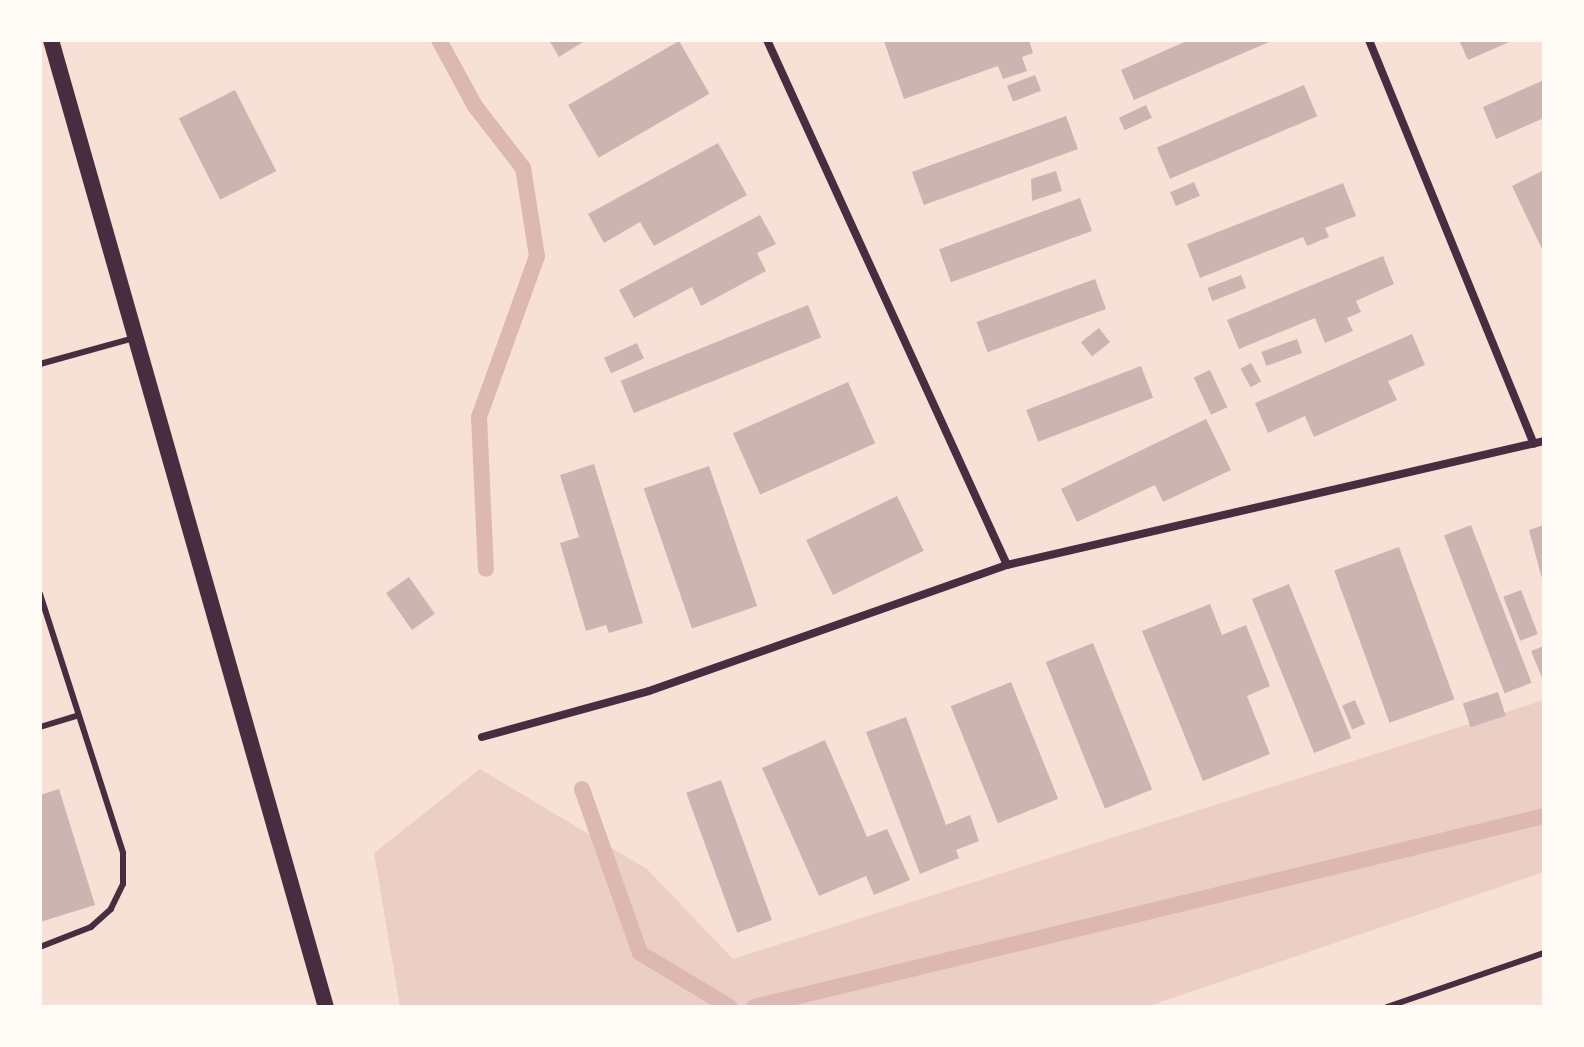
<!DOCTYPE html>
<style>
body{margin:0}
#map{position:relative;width:1584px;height:1047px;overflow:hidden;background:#f7e1d7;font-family:Lora,serif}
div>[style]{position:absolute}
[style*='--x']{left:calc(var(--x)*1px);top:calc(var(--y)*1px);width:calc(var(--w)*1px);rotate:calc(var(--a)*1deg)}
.green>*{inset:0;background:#ebcfc5}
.stream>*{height:16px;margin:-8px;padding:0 8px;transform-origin:8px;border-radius:8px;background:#dcb8b0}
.building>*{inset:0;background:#ccb4b1;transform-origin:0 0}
.service>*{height:6px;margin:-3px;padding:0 3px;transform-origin:3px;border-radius:3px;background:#4a2c40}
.minor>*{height:8px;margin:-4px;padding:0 4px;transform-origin:4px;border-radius:4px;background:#4a2c40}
.secondary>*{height:16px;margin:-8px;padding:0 8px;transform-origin:8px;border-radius:8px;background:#4a2c40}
span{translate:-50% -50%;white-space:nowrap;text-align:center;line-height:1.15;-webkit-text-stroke:6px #fffaf5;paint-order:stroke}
.frame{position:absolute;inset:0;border:42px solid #fffaf5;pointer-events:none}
</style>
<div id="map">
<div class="green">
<i style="clip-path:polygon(1544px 700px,1544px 872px,1146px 1007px,400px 1007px,374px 853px,480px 769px,647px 869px,733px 959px)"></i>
</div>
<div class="stream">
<i style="--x:439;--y:40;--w:75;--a:61.4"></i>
<i style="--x:475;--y:106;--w:78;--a:52.3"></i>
<i style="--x:523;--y:168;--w:89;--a:81"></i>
<i style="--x:537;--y:256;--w:171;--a:109.8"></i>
<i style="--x:479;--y:417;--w:152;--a:87.4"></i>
<i style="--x:582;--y:789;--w:174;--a:70.5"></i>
<i style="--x:640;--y:953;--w:105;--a:31"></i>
<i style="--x:754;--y:1007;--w:813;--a:-13.59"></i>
</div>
<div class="building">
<i style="clip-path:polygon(549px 40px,586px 40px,559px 57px)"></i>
<i style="clip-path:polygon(1029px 40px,1033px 53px,1022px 57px,1027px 71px,1003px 79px,998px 66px,904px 99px,884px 41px)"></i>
<i style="clip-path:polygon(1189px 40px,1274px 40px,1134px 100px,1121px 70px)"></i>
<i style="clip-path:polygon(1459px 40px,1514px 40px,1468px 60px)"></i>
<i style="left:679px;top:41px;width:61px;height:128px;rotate:60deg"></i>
<i style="left:1035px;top:75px;width:17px;height:30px;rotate:69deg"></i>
<i style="clip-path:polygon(1544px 80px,1544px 118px,1496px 139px,1483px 107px)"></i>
<i style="left:1304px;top:85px;width:34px;height:160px;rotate:67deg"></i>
<i style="left:235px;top:90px;width:91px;height:63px;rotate:63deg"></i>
<i style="left:1146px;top:105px;width:14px;height:30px;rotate:65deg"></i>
<i style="left:1066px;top:116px;width:35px;height:164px;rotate:70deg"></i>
<i style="clip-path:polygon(718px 143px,747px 195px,654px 246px,640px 222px,604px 243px,588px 214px)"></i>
<i style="clip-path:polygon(1544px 170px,1544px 248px,1542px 249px,1512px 186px)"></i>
<i style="clip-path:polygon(1056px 171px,1062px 191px,1032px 201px,1031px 179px)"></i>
<i style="left:1194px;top:182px;width:15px;height:26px;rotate:67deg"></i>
<i style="clip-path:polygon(1343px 183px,1356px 216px,1325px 228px,1329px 237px,1307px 246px,1303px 237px,1200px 278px,1187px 244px)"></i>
<i style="left:1080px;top:198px;width:35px;height:150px;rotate:70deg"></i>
<i style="clip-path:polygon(760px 215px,776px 244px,757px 253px,766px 271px,701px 306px,692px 287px,634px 318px,619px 290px)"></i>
<i style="clip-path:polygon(1383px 256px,1394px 284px,1356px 301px,1361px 312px,1347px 318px,1353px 331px,1325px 343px,1315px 318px,1239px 349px,1227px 320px)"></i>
<i style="left:1241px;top:275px;width:14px;height:36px;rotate:69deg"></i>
<i style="left:1095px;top:279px;width:32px;height:126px;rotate:70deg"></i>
<i style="left:808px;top:305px;width:35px;height:202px;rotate:68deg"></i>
<i style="left:1099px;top:328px;width:18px;height:23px;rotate:52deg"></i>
<i style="clip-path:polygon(1412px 334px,1425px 365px,1388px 381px,1397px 400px,1314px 437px,1305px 416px,1268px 433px,1255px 403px)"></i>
<i style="left:1297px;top:339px;width:15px;height:38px;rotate:70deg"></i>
<i style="left:637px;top:343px;width:17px;height:36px;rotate:66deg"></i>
<i style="left:1251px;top:363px;width:21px;height:12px;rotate:61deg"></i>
<i style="left:1141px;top:366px;width:34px;height:123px;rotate:69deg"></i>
<i style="left:1210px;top:370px;width:41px;height:18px;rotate:65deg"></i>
<i style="left:848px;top:382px;width:67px;height:126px;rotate:66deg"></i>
<i style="clip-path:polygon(1206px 419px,1231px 470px,1163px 502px,1155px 485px,1077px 522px,1061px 489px)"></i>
<i style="clip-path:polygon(594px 464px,643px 623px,609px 633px,606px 625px,586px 631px,560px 543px,579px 537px,560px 475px)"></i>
<i style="left:709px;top:466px;width:148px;height:69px;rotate:71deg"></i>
<i style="left:897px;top:496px;width:61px;height:101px;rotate:64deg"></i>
<i style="left:1471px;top:525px;width:169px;height:29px;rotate:69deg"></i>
<i style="clip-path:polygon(1544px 525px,1544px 586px,1529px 530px)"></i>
<i style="left:1399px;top:547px;width:162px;height:69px;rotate:70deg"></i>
<i style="left:409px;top:577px;width:45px;height:28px;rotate:55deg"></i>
<i style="left:1289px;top:584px;width:166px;height:40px;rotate:68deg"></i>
<i style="left:1521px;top:590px;width:47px;height:19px;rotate:69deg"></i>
<i style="clip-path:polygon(1210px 604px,1222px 635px,1246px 625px,1270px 686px,1247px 696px,1270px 754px,1203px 781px,1142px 631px)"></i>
<i style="left:1093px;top:643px;width:158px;height:51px;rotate:68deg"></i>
<i style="clip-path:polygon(1544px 646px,1544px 683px,1531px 651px)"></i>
<i style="left:1011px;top:682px;width:126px;height:65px;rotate:68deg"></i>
<i style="left:1498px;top:692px;width:25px;height:37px;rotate:72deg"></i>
<i style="left:1355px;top:700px;width:26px;height:14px;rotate:67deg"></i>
<i style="clip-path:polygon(906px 717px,946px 825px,970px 815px,979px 841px,956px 850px,959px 858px,920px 874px,866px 732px)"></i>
<i style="clip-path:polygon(825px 740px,867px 837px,887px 829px,910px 880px,874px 895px,866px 876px,819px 896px,762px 768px)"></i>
<i style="left:721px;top:780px;width:149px;height:37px;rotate:70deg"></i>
<i style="clip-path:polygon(59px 789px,95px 905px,40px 922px,40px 795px)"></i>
</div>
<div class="service">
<i style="--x:40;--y:364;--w:98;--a:-15.5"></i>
<i style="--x:40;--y:594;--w:272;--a:72.2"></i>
<i style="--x:123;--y:853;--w:31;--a:90"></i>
<i style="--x:123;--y:884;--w:28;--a:116"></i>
<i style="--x:111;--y:909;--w:27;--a:138"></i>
<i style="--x:91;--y:927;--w:55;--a:158.6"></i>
<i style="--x:40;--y:727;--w:39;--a:-17"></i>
<i style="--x:1387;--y:1007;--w:166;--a:-19"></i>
</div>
<div class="minor">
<i style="--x:767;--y:40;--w:577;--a:65.43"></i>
<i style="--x:1369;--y:40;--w:436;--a:67.8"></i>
<i style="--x:482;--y:737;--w:173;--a:-15.4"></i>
<i style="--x:649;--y:691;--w:380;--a:-19.4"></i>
<i style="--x:1007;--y:565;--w:551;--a:-13"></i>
</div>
<div class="secondary">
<i style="--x:51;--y:40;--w:1005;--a:74.13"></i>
</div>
<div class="frame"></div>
</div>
